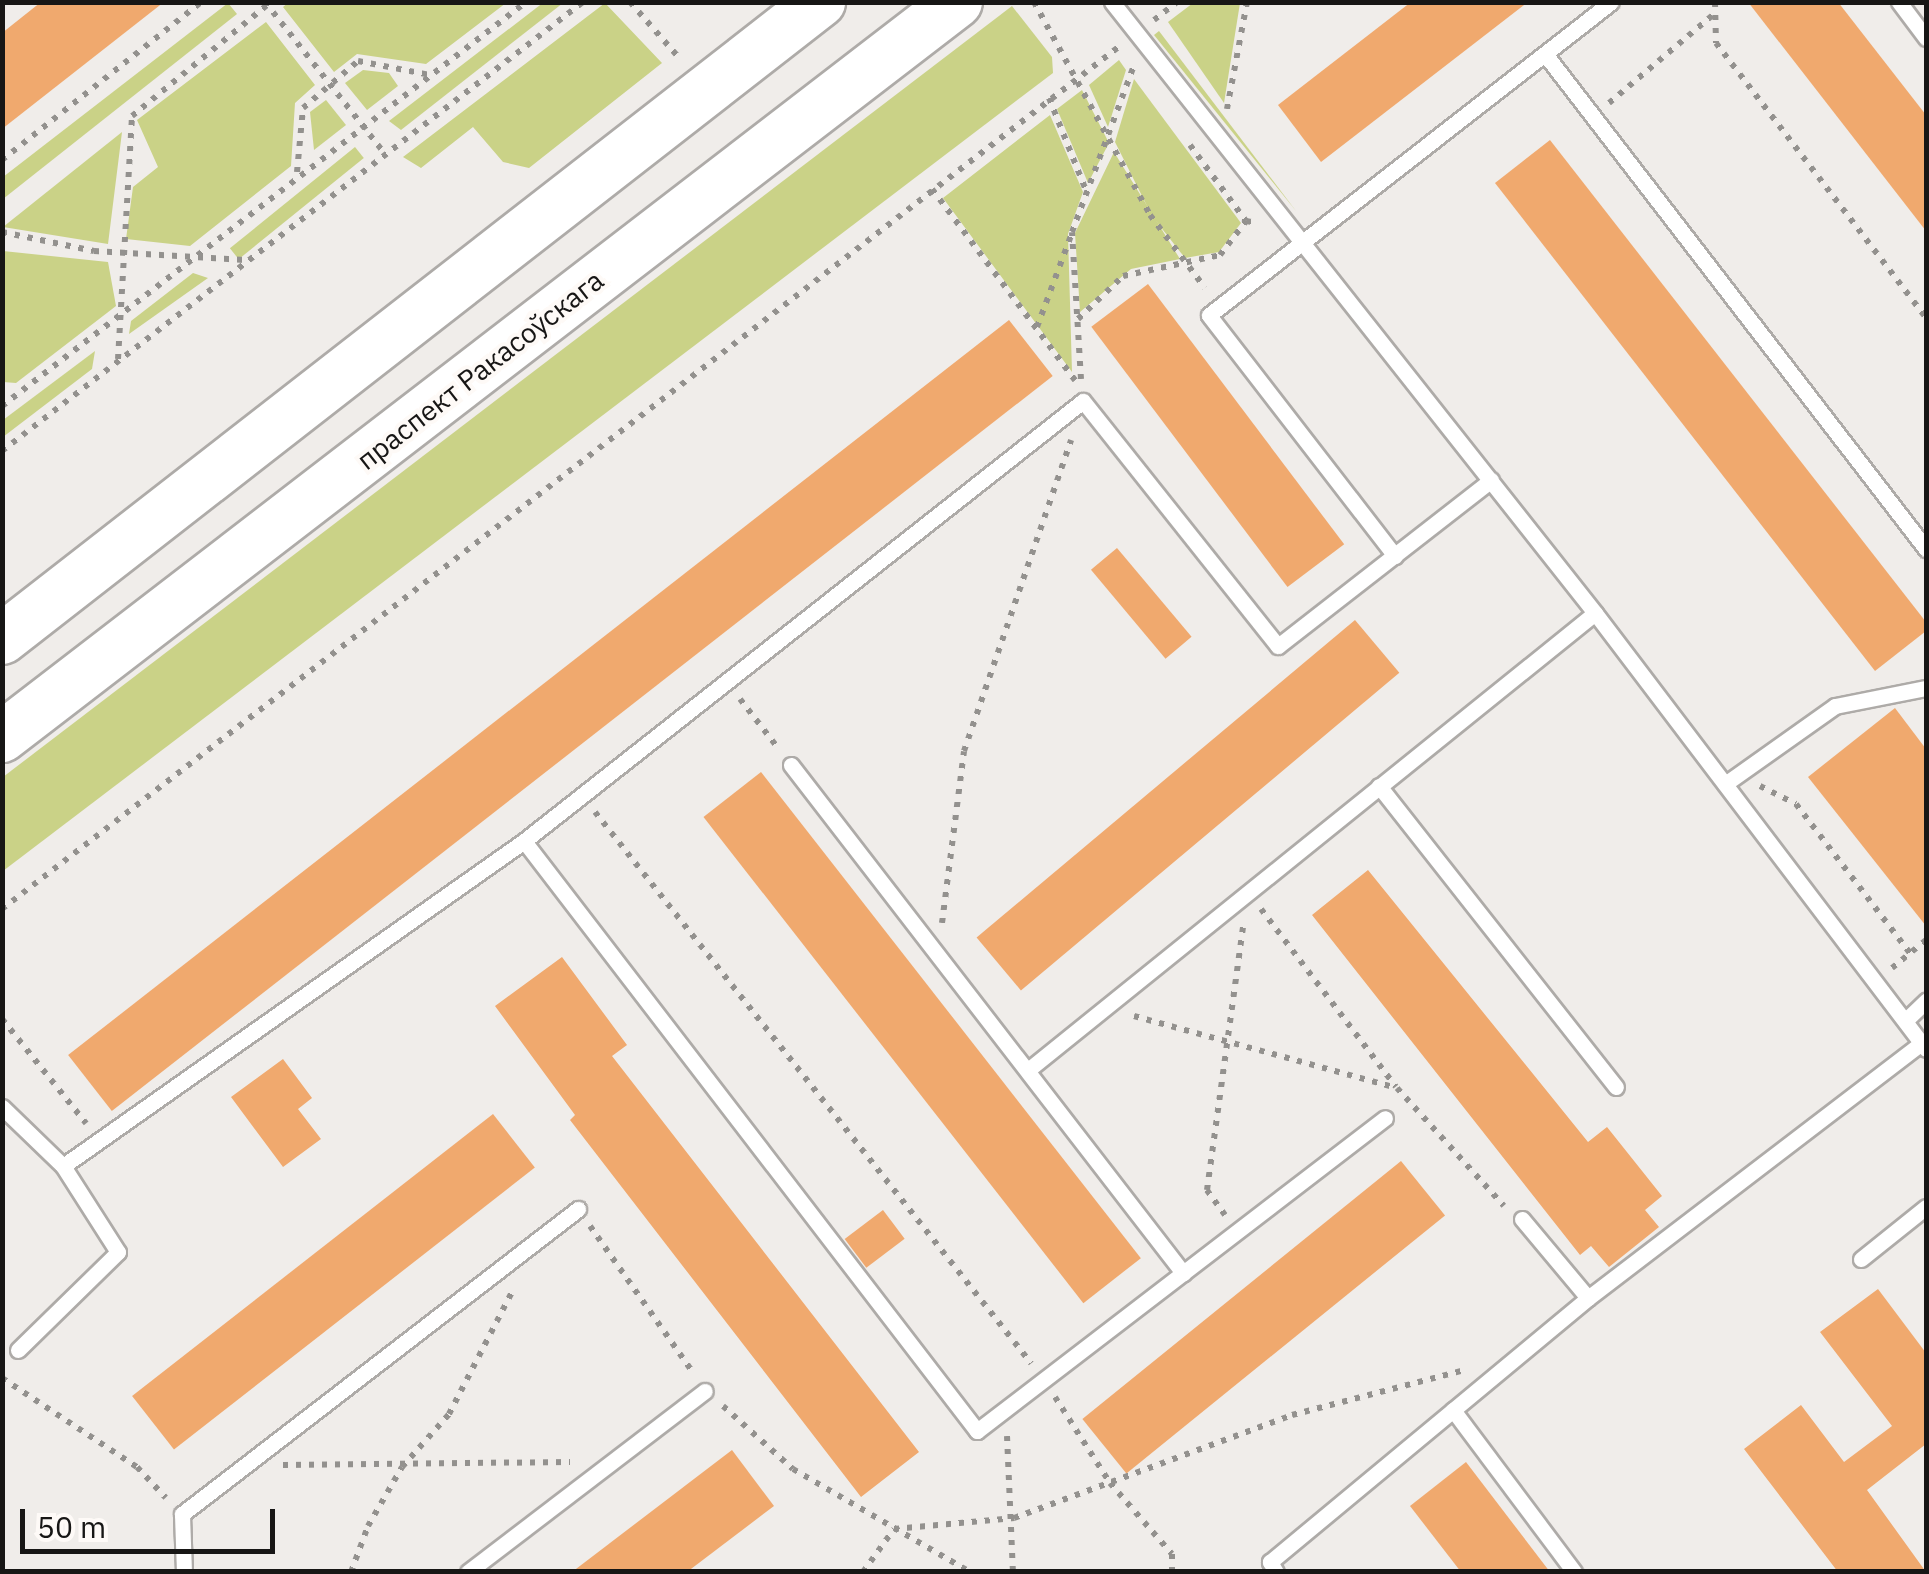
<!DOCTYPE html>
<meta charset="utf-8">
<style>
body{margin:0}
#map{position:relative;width:1929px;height:1574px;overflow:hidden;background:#f0edea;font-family:"IBM Plex Sans",sans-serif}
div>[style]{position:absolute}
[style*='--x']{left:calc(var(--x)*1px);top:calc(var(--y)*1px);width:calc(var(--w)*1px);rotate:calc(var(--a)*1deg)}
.green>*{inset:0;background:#cad287;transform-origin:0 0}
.building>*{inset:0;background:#f0a96e;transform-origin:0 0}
.path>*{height:6px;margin-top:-3px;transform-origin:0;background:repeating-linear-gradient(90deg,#93918e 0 5px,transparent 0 13px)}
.roads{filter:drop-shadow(2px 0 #aeaba8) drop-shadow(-2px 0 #aeaba8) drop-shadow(0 2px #aeaba8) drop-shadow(0 -2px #aeaba8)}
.service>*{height:15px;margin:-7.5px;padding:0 7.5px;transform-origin:7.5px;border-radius:7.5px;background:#fff}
.primary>*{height:50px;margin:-25px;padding:0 25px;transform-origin:25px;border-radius:25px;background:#fff}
span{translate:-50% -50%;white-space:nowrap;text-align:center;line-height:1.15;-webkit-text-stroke:8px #fefaf7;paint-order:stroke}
.street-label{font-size:28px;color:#171615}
.frame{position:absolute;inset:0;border:5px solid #171615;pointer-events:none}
.scale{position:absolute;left:20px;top:1509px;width:255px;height:45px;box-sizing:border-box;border:5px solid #171615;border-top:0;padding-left:12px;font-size:30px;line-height:35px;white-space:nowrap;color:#171615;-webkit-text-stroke:8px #fefaf7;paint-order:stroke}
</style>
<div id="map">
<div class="green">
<i style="clip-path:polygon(289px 2px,506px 2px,506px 3px,426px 64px,357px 54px,334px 72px,283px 7px)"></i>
<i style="clip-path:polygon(544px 2px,563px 3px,401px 130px,389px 121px)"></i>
<i style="clip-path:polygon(228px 3px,237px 14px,3px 199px,3px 177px)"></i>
<i style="clip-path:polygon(605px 3px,662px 63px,529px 168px,503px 162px,473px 127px,421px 168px,403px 157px)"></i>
<i style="clip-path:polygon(1193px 3px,1240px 3px,1224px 103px,1168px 22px)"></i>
<i style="clip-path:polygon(1012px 6px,1052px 57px,1053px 73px,3px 871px,3px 777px)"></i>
<i style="clip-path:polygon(266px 22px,315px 85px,295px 103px,291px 166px,190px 246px,126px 239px,133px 187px,158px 167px,137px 120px)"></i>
<i style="clip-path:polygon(1159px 31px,1296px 211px,1154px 35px)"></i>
<i style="clip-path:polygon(1119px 60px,1126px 70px,1108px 127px,1089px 85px)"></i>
<i style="clip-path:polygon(363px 70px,389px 73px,398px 86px,367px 110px,345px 83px)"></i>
<i style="clip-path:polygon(1134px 79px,1241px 223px,1219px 252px,1185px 258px,1152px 216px,1115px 142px)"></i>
<i style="clip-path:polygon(1082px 90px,1109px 143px,1088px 183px,1057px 109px)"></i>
<i style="clip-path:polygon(326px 100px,346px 125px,314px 150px,310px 112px)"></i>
<i style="clip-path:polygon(1050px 115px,1083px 192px,1068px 234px,1072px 372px,943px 198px)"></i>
<i style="clip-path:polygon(122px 132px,108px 244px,3px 227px)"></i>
<i style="left:355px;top:147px;width:14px;height:161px;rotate:51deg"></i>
<i style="clip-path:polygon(1114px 152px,1180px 259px,1131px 269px,1080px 312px,1075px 233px)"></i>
<i style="clip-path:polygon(3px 251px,108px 262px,116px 306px,16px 383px,3px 382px)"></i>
<i style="clip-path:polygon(193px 273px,208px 278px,129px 334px,131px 321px)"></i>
<i style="clip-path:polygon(95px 351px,92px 369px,3px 437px,3px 420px)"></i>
</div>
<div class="building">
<i style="clip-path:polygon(41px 2px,164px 2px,2px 129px,2px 33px)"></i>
<i style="clip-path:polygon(1411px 2px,1528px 2px,1321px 162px,1278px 105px)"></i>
<i style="clip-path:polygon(1748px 2px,1838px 2px,1926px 115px,1926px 231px)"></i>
<i style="clip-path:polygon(1550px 140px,1926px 622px,1926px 631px,1875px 671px,1495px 183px)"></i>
<i style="left:1148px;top:284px;width:326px;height:71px;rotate:53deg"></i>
<i style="left:1009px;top:320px;width:71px;height:1194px;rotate:52deg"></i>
<i style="left:1117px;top:548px;width:116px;height:34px;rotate:50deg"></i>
<i style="left:1355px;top:620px;width:69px;height:494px;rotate:50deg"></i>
<i style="clip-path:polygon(1895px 708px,1926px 749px,1926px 926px,1808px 777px)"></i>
<i style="left:761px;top:772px;width:617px;height:73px;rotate:52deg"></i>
<i style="clip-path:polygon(1368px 870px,1588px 1142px,1607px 1127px,1662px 1196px,1645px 1210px,1659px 1227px,1609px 1267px,1591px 1246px,1580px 1255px,1312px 915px)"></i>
<i style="clip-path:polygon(562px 957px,627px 1045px,612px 1056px,919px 1452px,861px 1497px,570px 1120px,575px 1115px,495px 1006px)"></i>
<i style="clip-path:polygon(283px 1059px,312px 1098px,298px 1109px,321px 1139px,283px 1167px,231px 1097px)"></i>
<i style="left:493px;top:1114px;width:68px;height:458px;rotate:52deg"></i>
<i style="left:1401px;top:1161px;width:70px;height:410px;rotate:51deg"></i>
<i style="left:883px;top:1210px;width:36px;height:48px;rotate:53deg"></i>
<i style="clip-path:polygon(1878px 1289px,1926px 1353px,1926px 1444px,1867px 1490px,1926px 1572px,1838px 1572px,1744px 1449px,1801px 1405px,1844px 1462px,1892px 1426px,1820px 1332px)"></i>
<i style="clip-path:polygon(732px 1450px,774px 1506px,687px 1572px,572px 1572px)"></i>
<i style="clip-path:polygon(1466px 1462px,1550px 1572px,1461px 1572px,1410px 1506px)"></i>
</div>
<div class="path">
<i style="--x:265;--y:2;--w:194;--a:51.7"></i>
<i style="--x:630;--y:2;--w:76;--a:48.7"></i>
<i style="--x:1034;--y:2;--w:243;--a:61.4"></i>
<i style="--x:1150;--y:215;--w:91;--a:53"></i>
<i style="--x:1715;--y:2;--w:41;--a:88.6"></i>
<i style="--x:1716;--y:43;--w:346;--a:52.6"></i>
<i style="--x:1154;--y:20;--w:29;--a:-38"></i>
<i style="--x:1049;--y:98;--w:102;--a:68.2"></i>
<i style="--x:1609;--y:103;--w:138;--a:-40.3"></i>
<i style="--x:1227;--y:109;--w:109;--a:-79.4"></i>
<i style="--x:1190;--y:145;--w:94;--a:53.6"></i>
<i style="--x:2;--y:160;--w:254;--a:-38.4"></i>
<i style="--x:297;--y:172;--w:64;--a:-84.6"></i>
<i style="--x:303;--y:108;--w:72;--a:-40.5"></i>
<i style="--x:358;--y:61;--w:73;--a:11"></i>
<i style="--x:932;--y:189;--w:239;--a:53.2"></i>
<i style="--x:2;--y:232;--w:94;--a:11.7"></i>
<i style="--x:94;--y:251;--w:151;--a:3.4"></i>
<i style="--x:1078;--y:319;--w:62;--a:-43.7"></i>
<i style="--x:1123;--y:276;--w:99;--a:-12.2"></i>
<i style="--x:1220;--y:255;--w:43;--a:-52.6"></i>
<i style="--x:1246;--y:221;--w:11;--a:10"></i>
<i style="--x:1037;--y:327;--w:100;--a:-69.6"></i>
<i style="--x:118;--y:359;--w:243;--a:-86.7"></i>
<i style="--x:132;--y:116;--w:180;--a:-39.4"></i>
<i style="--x:1081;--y:379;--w:147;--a:-93.5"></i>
<i style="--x:1072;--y:232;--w:175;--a:-69.6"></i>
<i style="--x:2;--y:406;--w:662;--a:-37.63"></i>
<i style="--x:2;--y:451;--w:734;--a:-37.7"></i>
<i style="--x:740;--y:699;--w:62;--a:52.2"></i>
<i style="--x:1760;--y:786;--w:40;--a:26.6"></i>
<i style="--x:1796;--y:804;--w:188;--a:52.6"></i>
<i style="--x:595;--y:812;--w:703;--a:51.65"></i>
<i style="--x:2;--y:909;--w:1414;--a:-37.67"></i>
<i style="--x:1261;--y:909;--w:223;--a:52.8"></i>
<i style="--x:942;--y:923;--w:173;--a:-82.7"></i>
<i style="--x:964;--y:751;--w:329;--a:-71"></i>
<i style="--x:1892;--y:968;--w:44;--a:-39.5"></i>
<i style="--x:1134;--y:1016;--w:273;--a:15.3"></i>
<i style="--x:1397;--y:1088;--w:159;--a:47.8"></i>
<i style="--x:2;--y:1019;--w:134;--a:51.1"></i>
<i style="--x:1225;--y:1215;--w:31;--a:-126"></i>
<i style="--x:1207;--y:1190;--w:266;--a:-82.2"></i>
<i style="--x:590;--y:1226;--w:177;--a:54.9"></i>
<i style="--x:2;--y:1378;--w:162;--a:33.4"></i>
<i style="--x:137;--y:1467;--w:42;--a:46.9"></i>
<i style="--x:1055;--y:1397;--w:102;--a:57.4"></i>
<i style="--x:1110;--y:1483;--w:94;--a:48.9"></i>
<i style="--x:1172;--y:1554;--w:18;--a:90"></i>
<i style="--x:723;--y:1406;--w:94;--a:42"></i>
<i style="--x:793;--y:1469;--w:205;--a:30.2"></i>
<i style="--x:1007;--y:1436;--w:136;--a:87.5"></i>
<i style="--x:283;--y:1465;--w:287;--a:-0.6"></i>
<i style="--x:351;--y:1572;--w:49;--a:-69.7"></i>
<i style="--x:368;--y:1526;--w:68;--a:-60"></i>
<i style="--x:402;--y:1467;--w:71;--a:-48.4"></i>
<i style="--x:449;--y:1414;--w:142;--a:-62.7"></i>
<i style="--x:863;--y:1572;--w:53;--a:-54.2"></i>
<i style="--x:894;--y:1529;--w:121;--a:-5.2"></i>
<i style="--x:1014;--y:1518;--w:296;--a:-20.3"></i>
<i style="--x:1292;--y:1415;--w:175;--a:-14.6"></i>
</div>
<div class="roads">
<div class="service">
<i style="--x:1112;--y:2;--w:779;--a:51.67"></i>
<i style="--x:1595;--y:613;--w:547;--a:52.8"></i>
<i style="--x:1899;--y:2;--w:45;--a:53.1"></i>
<i style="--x:1545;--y:54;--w:625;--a:52.41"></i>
<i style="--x:1395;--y:556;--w:304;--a:-127.7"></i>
<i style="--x:1209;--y:315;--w:509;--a:-37.9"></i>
<i style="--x:791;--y:765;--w:642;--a:52.34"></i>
<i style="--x:1725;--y:784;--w:135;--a:-35.3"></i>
<i style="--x:1835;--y:706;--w:93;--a:-11.2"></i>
<i style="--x:1379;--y:786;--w:383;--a:51.8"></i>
<i style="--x:524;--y:841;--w:744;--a:52.48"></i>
<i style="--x:977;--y:1431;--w:514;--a:-37.49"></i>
<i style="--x:1906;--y:1020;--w:28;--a:-44"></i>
<i style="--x:1028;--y:1070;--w:728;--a:-38.87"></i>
<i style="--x:2;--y:1107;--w:85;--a:44"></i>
<i style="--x:63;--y:1166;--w:102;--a:57.4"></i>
<i style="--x:118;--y:1252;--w:140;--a:135.6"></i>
<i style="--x:63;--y:1166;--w:564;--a:-35.18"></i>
<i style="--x:524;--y:841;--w:711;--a:-38.21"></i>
<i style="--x:1083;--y:401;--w:313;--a:51.5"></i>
<i style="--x:1278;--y:646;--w:270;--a:-37.9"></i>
<i style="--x:1522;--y:1219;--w:103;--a:50.1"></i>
<i style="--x:1588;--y:1298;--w:420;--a:-37.4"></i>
<i style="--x:1861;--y:1259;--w:83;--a:-38.7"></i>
<i style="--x:1453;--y:1410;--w:202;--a:53.2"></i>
<i style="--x:184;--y:1572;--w:58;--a:-92"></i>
<i style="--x:182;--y:1514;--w:500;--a:-37.6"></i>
<i style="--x:468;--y:1572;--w:298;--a:-37.4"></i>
<i style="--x:1276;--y:1572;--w:12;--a:-121"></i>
<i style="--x:1270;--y:1562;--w:413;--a:-39.7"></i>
</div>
<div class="primary">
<i style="--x:2;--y:639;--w:1037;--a:-37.91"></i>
<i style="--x:2;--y:737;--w:1205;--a:-37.58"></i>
</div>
</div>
<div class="street-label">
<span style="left:480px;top:370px;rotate:-38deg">праспект Ракасоўскага</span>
</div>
<div class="frame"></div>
<div class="scale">50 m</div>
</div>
